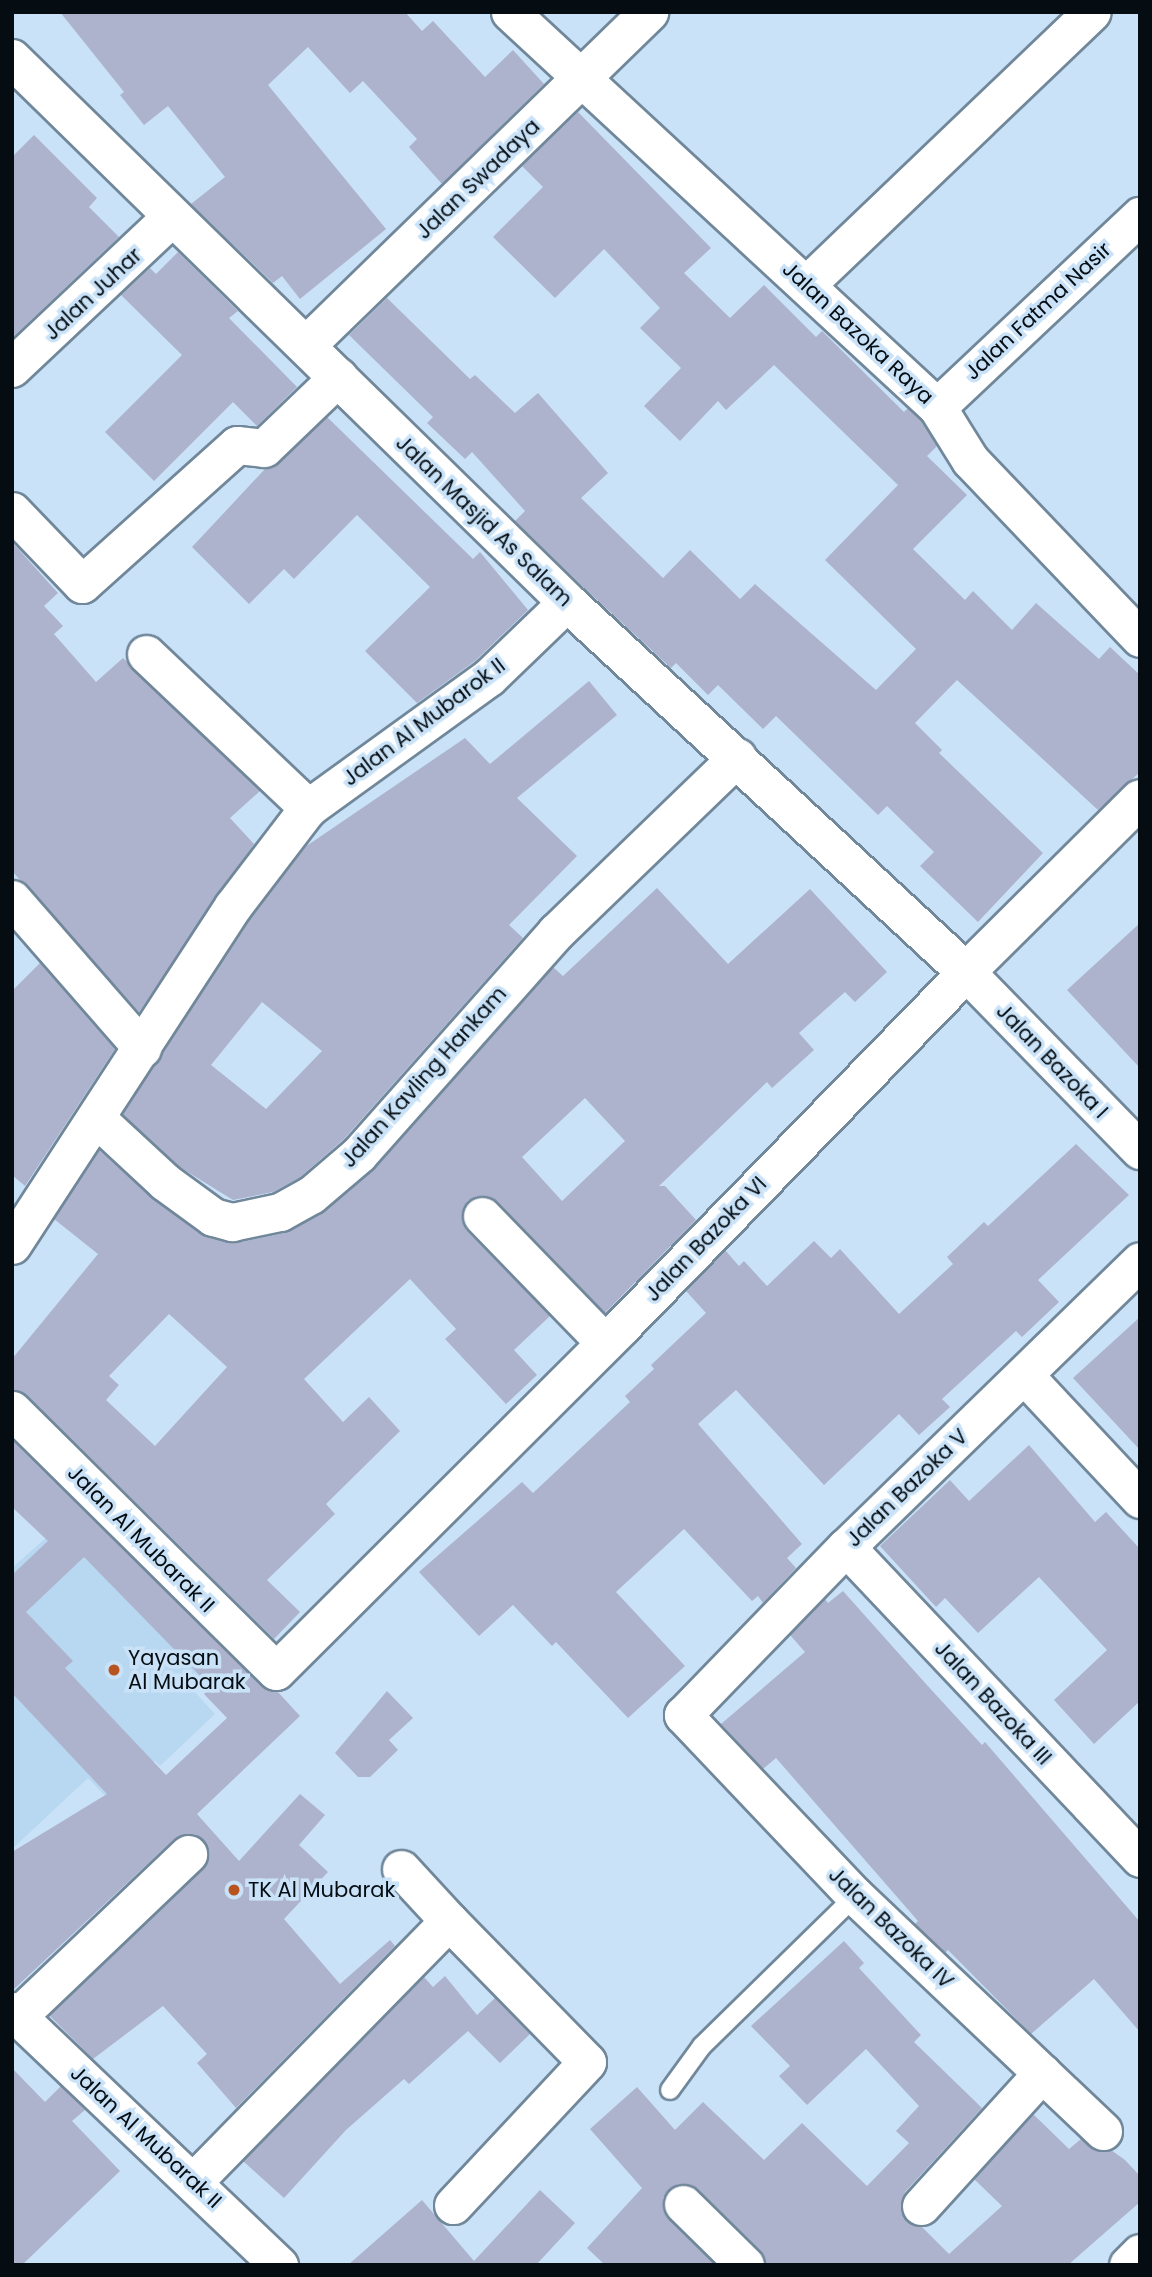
<!DOCTYPE html>
<style>
body{margin:0}
#map{position:relative;width:1152px;height:2277px;overflow:hidden;background:#c9e2f7;font-family:Poppins,sans-serif}
div>[style]{position:absolute}
[style*='--x']{left:calc(var(--x)*1px);top:calc(var(--y)*1px);width:calc(var(--w)*1px);rotate:calc(var(--a)*1deg)}
.built>*{inset:0;background:#b8d7f0}
.building>*{inset:0;background:#adb3cd}
.roads{filter:drop-shadow(2px 0 #71879a) drop-shadow(-2px 0 #71879a) drop-shadow(0 2px #71879a) drop-shadow(0 -2px #71879a)}
.service>*{height:18px;margin:-9px;padding:0 9px;transform-origin:9px;border-radius:9px;background:#fff}
.minor>*{height:37px;margin:-18.5px;padding:0 18.5px;transform-origin:18.5px;border-radius:18.5px;background:#fff}
.tertiary>*{height:38px;margin:-19px;padding:0 19px;transform-origin:19px;border-radius:19px;background:#fff}
.dots>*{width:19px;height:19px;translate:-50% -50%;box-sizing:border-box;border:4px solid #c9e2f7;border-radius:50%}
span{translate:-50% -50%;white-space:nowrap;text-align:center;line-height:1.15;-webkit-text-stroke:7px #c9e2f7;paint-order:stroke}
.street-label{font-size:21px;color:#050d13}
.poi-label{font-size:21px;color:#050d13}
.left{translate:0 -50%;text-align:left}
.frame{position:absolute;inset:0;border:14px solid #050d13;pointer-events:none}
</style>
<div id="map">
<div class="built">
<i style="clip-path:polygon(94px 1495px,239px 1649px,194px 1691px,215px 1714px,160px 1766px,155px 1761px,111px 1802px,88px 1778px,12px 1849px,12px 1568px)"></i>
</div>
<div class="building">
<i style="clip-path:polygon(60px 12px,405px 12px,422px 31px,433px 21px,485px 77px,513px 50px,544px 84px,442px 184px,409px 147px,417px 139px,363px 81px,350px 93px,308px 47px,268px 85px,386px 229px,300px 299px,282px 276px,273px 283px,191px 204px,225px 177px,168px 106px,144px 125px,120px 95px,124px 92px)"></i>
<i style="clip-path:polygon(578px 112px,711px 248px,684px 273px,730px 318px,764px 285px,816px 337px,822px 331px,904px 412px,908px 408px,921px 420px,937px 446px,927px 456px,967px 495px,913px 549px,965px 600px,973px 591px,1012px 630px,1036px 603px,1099px 659px,1110px 647px,1140px 675px,1140px 772px,1098px 810px,957px 680px,915px 723px,942px 750px,939px 753px,1043px 853px,978px 922px,920px 866px,934px 852px,887px 806px,878px 815px,776px 716px,763px 729px,718px 685px,708px 695px,676px 663px,671px 668px,582px 586px,515px 521px,525px 511px,472px 452px,465px 459px,427px 423px,433px 417px,349px 335px,387px 298px,470px 379px,475px 375px,515px 413px,538px 393px,608px 473px,581px 498px,663px 578px,690px 550px,740px 599px,755px 584px,876px 690px,916px 649px,825px 560px,898px 485px,774px 365px,726px 410px,718px 401px,680px 441px,644px 406px,681px 368px,640px 328px,660px 308px,604px 249px,555px 298px,493px 237px,543px 187px,522px 166px)"></i>
<i style="clip-path:polygon(34px 135px,97px 198px,89px 207px,119px 237px,12px 338px,12px 157px)"></i>
<i style="clip-path:polygon(178px 252px,238px 311px,229px 318px,297px 387px,257px 426px,233px 402px,154px 481px,105px 432px,182px 355px,121px 295px,150px 268px,156px 274px)"></i>
<i style="clip-path:polygon(327px 417px,473px 559px,480px 552px,528px 610px,475px 661px,417px 703px,365px 651px,430px 587px,357px 515px,294px 579px,284px 569px,249px 604px,192px 547px,265px 469px,279px 463px)"></i>
<i style="clip-path:polygon(12px 542px,58px 593px,44px 606px,63px 626px,54px 634px,96px 682px,123px 658px,260px 791px,230px 818px,254px 844px,139px 1012px,12px 871px)"></i>
<i style="clip-path:polygon(evenodd,589px 681px,617px 715px,517px 798px,577px 856px,509px 925px,523px 938px,344px 1139px,299px 1178px,273px 1192px,233px 1200px,178px 1166px,122px 1114px,250px 918px,305px 847px,465px 738px,490px 764px,589px 681px,262px 1002px,322px 1051px,266px 1109px,211px 1065px,262px 1002px)"></i>
<i style="clip-path:polygon(evenodd,657px 888px,728px 964px,810px 889px,887px 972px,855px 1002px,845px 992px,799px 1033px,814px 1050px,772px 1088px,767px 1082px,659px 1186px,665px 1186px,696px 1220px,605px 1313px,497px 1201px,478px 1196px,467px 1201px,462px 1220px,466px 1230px,550px 1316px,514px 1350px,537px 1375px,506px 1404px,445px 1339px,456px 1329px,410px 1279px,304px 1379px,343px 1422px,369px 1397px,400px 1431px,326px 1504px,335px 1514px,267px 1580px,300px 1612px,274px 1639px,27px 1395px,12px 1390px,12px 1359px,98px 1254px,54px 1219px,99px 1150px,153px 1199px,208px 1237px,236px 1243px,284px 1233px,321px 1213px,375px 1168px,553px 967px,563px 976px,657px 888px,585px 1098px,625px 1141px,562px 1201px,522px 1157px,585px 1098px,657px 888px,169px 1314px,227px 1367px,155px 1446px,106px 1400px,119px 1385px,109px 1376px,169px 1314px)"></i>
<i style="clip-path:polygon(1140px 923px,1140px 1068px,1067px 990px)"></i>
<i style="clip-path:polygon(40px 963px,115px 1049px,25px 1186px,12px 1175px,12px 991px)"></i>
<i style="clip-path:polygon(1076px 1144px,1129px 1195px,1038px 1280px,1059px 1302px,1022px 1337px,1016px 1331px,942px 1399px,950px 1407px,919px 1435px,899px 1414px,824px 1485px,736px 1390px,698px 1424px,802px 1544px,787px 1558px,796px 1568px,763px 1603px,758px 1596px,752px 1601px,684px 1529px,616px 1592px,685px 1666px,628px 1718px,556px 1642px,552px 1646px,513px 1605px,479px 1636px,419px 1572px,522px 1482px,533px 1493px,630px 1402px,625px 1396px,654px 1369px,651px 1365px,706px 1313px,686px 1291px,725px 1250px,739px 1266px,744px 1261px,767px 1286px,814px 1241px,831px 1258px,840px 1249px,899px 1314px,953px 1264px,947px 1257px,984px 1222px,988px 1226px)"></i>
<i style="clip-path:polygon(1140px 1317px,1140px 1450px,1073px 1378px)"></i>
<i style="clip-path:polygon(evenodd,12px 1440px,261px 1686px,277px 1691px,300px 1716px,197px 1814px,239px 1861px,300px 1794px,325px 1815px,299px 1845px,328px 1872px,284px 1919px,340px 1984px,390px 1940px,395px 1946px,236px 2108px,197px 2063px,207px 2054px,163px 2006px,93px 2059px,49px 2015px,202px 1869px,208px 1850px,195px 1834px,174px 1839px,12px 1991px,12px 1852px,107px 1794px,12px 1693px,12px 1575px,48px 1541px,12px 1507px,12px 1440px,84px 1557px,211px 1687px,204px 1694px,227px 1718px,166px 1775px,65px 1668px,73px 1661px,26px 1612px,84px 1557px)"></i>
<i style="clip-path:polygon(1029px 1445px,1095px 1522px,1106px 1512px,1140px 1549px,1140px 1701px,1094px 1744px,1054px 1700px,1107px 1650px,1039px 1577px,978px 1633px,945px 1598px,936px 1607px,880px 1546px,950px 1480px,969px 1501px)"></i>
<i style="clip-path:polygon(843px 1591px,926px 1684px,982px 1745px,985px 1742px,1140px 1922px,1140px 2032px,1094px 1979px,1031px 2034px,948px 1950px,945px 1953px,915px 1924px,918px 1921px,776px 1758px,763px 1769px,721px 1724px,805px 1652px,790px 1635px,825px 1599px,828px 1603px)"></i>
<i style="clip-path:polygon(387px 1691px,413px 1718px,389px 1740px,398px 1750px,370px 1777px,358px 1777px,335px 1753px)"></i>
<i style="clip-path:polygon(844px 1941px,864px 1963px,859px 1968px,921px 2035px,914px 2042px,982px 2108px,905px 2192px,901px 2212px,907px 2222px,921px 2226px,949px 2254px,1002px 2206px,974px 2179px,1033px 2114px,1069px 2149px,1081px 2139px,1097px 2151px,1111px 2150px,1125px 2160px,1140px 2176px,1140px 2202px,1068px 2265px,765px 2265px,760px 2250px,698px 2189px,678px 2184px,663px 2198px,663px 2210px,715px 2265px,605px 2265px,587px 2248px,642px 2188px,590px 2129px,637px 2087px,675px 2130px,703px 2102px,764px 2160px,802px 2123px,867px 2186px,909px 2143px,896px 2131px,919px 2106px,866px 2049px,807px 2105px,779px 2076px,790px 2066px,751px 2026px)"></i>
<i style="clip-path:polygon(445px 1976px,477px 2015px,495px 1998px,530px 2034px,500px 2063px,468px 2031px,409px 2084px,404px 2079px,346px 2130px,284px 2198px,243px 2161px,424px 1977px,433px 1987px)"></i>
<i style="clip-path:polygon(12px 2068px,45px 2102px,61px 2086px,85px 2110px,72px 2121px,120px 2171px,22px 2265px,12px 2265px)"></i>
<i style="clip-path:polygon(540px 2190px,575px 2223px,536px 2265px,348px 2265px,422px 2200px,474px 2261px)"></i>
</div>
<div class="roads">
<div class="service">
<i style="--x:670;--y:2090;--w:54;--a:-54"></i>
<i style="--x:702;--y:2046;--w:214;--a:-44.4"></i>
</div>
<div class="minor">
<i style="--x:510;--y:12;--w:582;--a:42.77"></i>
<i style="--x:937;--y:407;--w:62;--a:58.1"></i>
<i style="--x:970;--y:460;--w:246;--a:46.3"></i>
<i style="--x:806;--y:285;--w:395;--a:-43.7"></i>
<i style="--x:937;--y:407;--w:279;--a:-43.3"></i>
<i style="--x:12;--y:511;--w:101;--a:46.2"></i>
<i style="--x:82;--y:584;--w:208;--a:-41.9"></i>
<i style="--x:237;--y:445;--w:27;--a:6"></i>
<i style="--x:264;--y:448;--w:103;--a:-43.8"></i>
<i style="--x:146;--y:654;--w:224;--a:43.5"></i>
<i style="--x:12;--y:899;--w:198;--a:48.9"></i>
<i style="--x:96;--y:1118;--w:94;--a:42.8"></i>
<i style="--x:165;--y:1182;--w:59;--a:36.1"></i>
<i style="--x:213;--y:1217;--w:20;--a:15"></i>
<i style="--x:232;--y:1222;--w:49;--a:-11.8"></i>
<i style="--x:280;--y:1212;--w:35;--a:-29"></i>
<i style="--x:311;--y:1195;--w:63;--a:-40.5"></i>
<i style="--x:359;--y:1154;--w:297;--a:-48.4"></i>
<i style="--x:556;--y:932;--w:252;--a:-44"></i>
<i style="--x:482;--y:1216;--w:175;--a:45.9"></i>
<i style="--x:12;--y:1245;--w:405;--a:-56.9"></i>
<i style="--x:233;--y:906;--w:123;--a:-52.6"></i>
<i style="--x:308;--y:808;--w:223;--a:-35.9"></i>
<i style="--x:489;--y:677;--w:108;--a:-43.9"></i>
<i style="--x:1024;--y:1375;--w:170;--a:46.9"></i>
<i style="--x:12;--y:1410;--w:371;--a:44.7"></i>
<i style="--x:276;--y:1671;--w:489;--a:-44.9"></i>
<i style="--x:622;--y:1326;--w:494;--a:-45.8"></i>
<i style="--x:966;--y:972;--w:249;--a:45.7"></i>
<i style="--x:846;--y:1547;--w:428;--a:46.6"></i>
<i style="--x:401;--y:1869;--w:71;--a:47.3"></i>
<i style="--x:12;--y:2011;--w:369;--a:43.6"></i>
<i style="--x:18;--y:2016;--w:235;--a:-43.6"></i>
<i style="--x:1103;--y:2131;--w:342;--a:-136.5"></i>
<i style="--x:855;--y:1896;--w:250;--a:-133.5"></i>
<i style="--x:683;--y:1715;--w:234;--a:-45.9"></i>
<i style="--x:846;--y:1547;--w:410;--a:-44.2"></i>
<i style="--x:194;--y:2181;--w:364;--a:-45.6"></i>
<i style="--x:449;--y:1921;--w:197;--a:45.6"></i>
<i style="--x:587;--y:2062;--w:196;--a:133.1"></i>
<i style="--x:683;--y:2204;--w:87;--a:44.5"></i>
<i style="--x:921;--y:2206;--w:180;--a:-47.7"></i>
<i style="--x:1128;--y:2265;--w:17;--a:-45"></i>
</div>
<div class="tertiary">
<i style="--x:12;--y:59;--w:776;--a:44.37"></i>
<i style="--x:567;--y:602;--w:544;--a:42.84"></i>
<i style="--x:966;--y:972;--w:245;--a:-44.8"></i>
<i style="--x:306;--y:346;--w:479;--a:-44.2"></i>
<i style="--x:12;--y:368;--w:220;--a:-43.3"></i>
</div>
</div>
<div class="dots">
<i style="left:114px;top:1670px;background:#b85420"></i>
<i style="left:234px;top:1890px;background:#b85420"></i>
</div>
<div class="street-label">
<span style="left:478px;top:179px;rotate:-44deg">Jalan Swadaya</span>
<span style="left:93px;top:294px;rotate:-43deg">Jalan Juhar</span>
<span style="left:1038px;top:311px;rotate:-43deg">Jalan Fatma Nasir</span>
<span style="left:858px;top:333px;rotate:43deg">Jalan Bazoka Raya</span>
<span style="left:484px;top:521px;rotate:44deg">Jalan Masjid As Salam</span>
<span style="left:424px;top:722px;rotate:-37deg">Jalan Al Mubarok II</span>
<span style="left:1052px;top:1061px;rotate:46deg">Jalan Bazoka I</span>
<span style="left:424px;top:1077px;rotate:-48deg">Jalan Kavling Hankam</span>
<span style="left:706px;top:1239px;rotate:-46deg">Jalan Bazoka VI</span>
<span style="left:907px;top:1488px;rotate:-44deg">Jalan Bazoka V</span>
<span style="left:141px;top:1539px;rotate:45deg">Jalan Al Mubarak II</span>
<span style="left:993px;top:1703px;rotate:47deg">Jalan Bazoka III</span>
<span style="left:891px;top:1928px;rotate:44deg">Jalan Bazoka IV</span>
<span style="left:146px;top:2137px;rotate:43deg">Jalan Al Mubarak II</span>
</div>
<div class="poi-label">
<span class="left" style="left:128px;top:1670px">Yayasan<br>Al Mubarak</span>
<span class="left" style="left:248px;top:1890px">TK Al Mubarak</span>
</div>
<div class="frame"></div>
</div>
